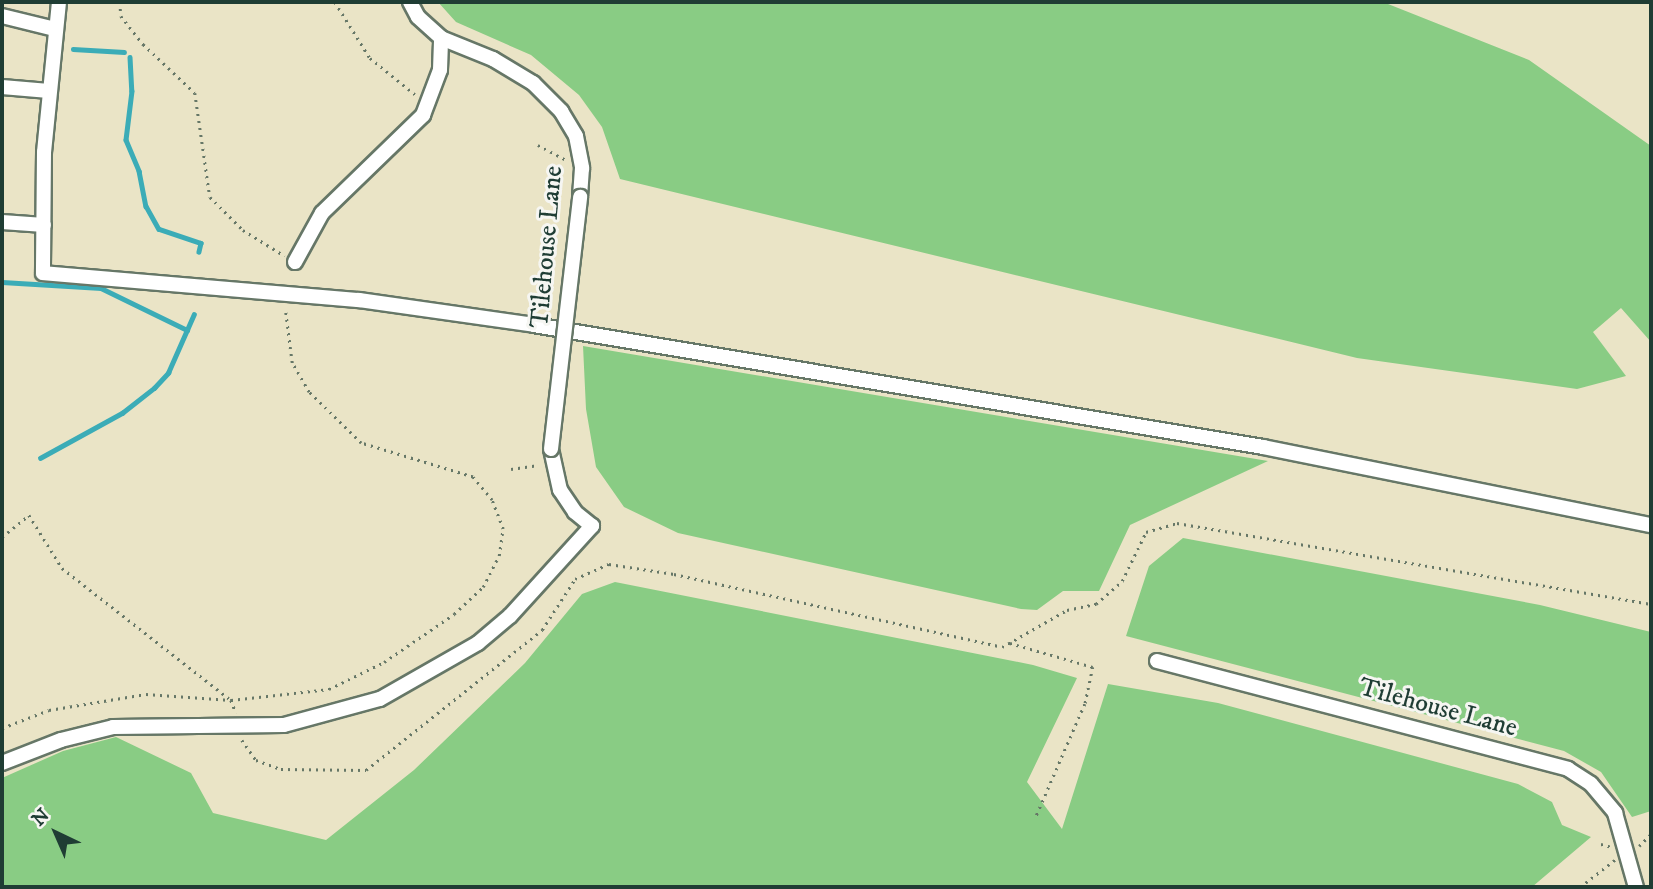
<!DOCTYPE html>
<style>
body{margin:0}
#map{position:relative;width:1653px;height:889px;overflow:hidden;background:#eae4c6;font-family:"IM FELL DW Pica",serif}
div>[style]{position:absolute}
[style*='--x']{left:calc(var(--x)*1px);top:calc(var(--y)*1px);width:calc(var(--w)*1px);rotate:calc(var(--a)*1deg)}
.green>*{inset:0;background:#89cc84}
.stream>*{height:4.5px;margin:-2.25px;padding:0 2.25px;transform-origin:2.25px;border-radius:2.25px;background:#3bacb7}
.path>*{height:2.5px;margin-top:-1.25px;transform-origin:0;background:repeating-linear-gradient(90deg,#667767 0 2px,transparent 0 7px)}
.roads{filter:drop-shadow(2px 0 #667767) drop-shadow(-2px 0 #667767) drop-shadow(0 2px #667767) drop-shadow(0 -2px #667767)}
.minor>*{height:14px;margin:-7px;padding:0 7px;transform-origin:7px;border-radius:7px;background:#fff}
.bridges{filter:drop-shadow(2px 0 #667767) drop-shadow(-2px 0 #667767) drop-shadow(0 2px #667767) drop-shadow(0 -2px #667767)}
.minor-bridge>*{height:14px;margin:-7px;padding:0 7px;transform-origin:7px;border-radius:7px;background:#fff}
span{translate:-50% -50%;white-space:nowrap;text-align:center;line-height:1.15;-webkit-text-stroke:6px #f6f6f2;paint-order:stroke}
.street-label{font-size:26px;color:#1f3d34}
.frame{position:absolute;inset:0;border:4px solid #1f3d34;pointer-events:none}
.north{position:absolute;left:21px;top:798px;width:70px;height:70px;-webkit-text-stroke:5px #f6f6f2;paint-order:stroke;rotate:316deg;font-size:19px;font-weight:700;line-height:28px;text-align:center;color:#1f3d34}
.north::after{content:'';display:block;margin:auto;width:24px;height:32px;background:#1f3d34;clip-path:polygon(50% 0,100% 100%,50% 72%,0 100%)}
</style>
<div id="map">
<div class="green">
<i style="clip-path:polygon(438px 2px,1383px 2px,1529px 60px,1651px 146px,1651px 342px,1621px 308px,1593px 332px,1626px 376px,1577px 389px,1357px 358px,620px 179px,602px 127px,579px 95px,531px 55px,456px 22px)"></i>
<i style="clip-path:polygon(583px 346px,1268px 461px,1130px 525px,1099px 591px,1063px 591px,1037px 610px,1021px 609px,678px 533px,624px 507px,596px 467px,586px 409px)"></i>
<i style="clip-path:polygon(1183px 538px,1540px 605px,1651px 632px,1651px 811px,1632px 817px,1601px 772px,1564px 751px,1126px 636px,1149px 566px)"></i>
<i style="clip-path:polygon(615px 582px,1033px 665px,1077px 678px,1027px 782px,1062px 829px,1108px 684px,1218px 703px,1518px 784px,1552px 802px,1562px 825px,1591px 837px,1532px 887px,2px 887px,2px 778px,63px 751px,116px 737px,191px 773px,213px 813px,326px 840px,414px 770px,525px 663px,582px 594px)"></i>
</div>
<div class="stream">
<i style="--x:73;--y:49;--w:51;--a:3.4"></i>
<i style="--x:130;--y:57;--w:34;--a:87"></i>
<i style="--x:132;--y:91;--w:49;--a:97"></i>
<i style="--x:126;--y:140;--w:34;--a:67"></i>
<i style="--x:139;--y:171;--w:36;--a:79"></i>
<i style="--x:146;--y:206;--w:26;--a:61"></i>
<i style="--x:159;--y:229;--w:44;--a:18.4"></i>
<i style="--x:201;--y:243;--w:9;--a:103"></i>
<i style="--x:2;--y:282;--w:99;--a:3.5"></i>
<i style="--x:101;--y:288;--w:96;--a:26"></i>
<i style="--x:40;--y:458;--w:94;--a:-28.8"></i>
<i style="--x:122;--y:413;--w:41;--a:-38"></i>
<i style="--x:154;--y:388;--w:21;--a:-47"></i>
<i style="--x:168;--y:373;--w:64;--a:-66.2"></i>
</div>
<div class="path">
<i style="--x:120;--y:2;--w:14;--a:86"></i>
<i style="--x:121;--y:16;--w:36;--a:52"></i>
<i style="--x:143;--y:44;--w:71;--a:43.3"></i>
<i style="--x:195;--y:93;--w:105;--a:81.8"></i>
<i style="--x:210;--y:197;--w:47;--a:45"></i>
<i style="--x:243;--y:230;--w:49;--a:31.8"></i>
<i style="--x:335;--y:2;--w:66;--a:58"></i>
<i style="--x:370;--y:58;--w:60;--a:39"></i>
<i style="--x:538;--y:145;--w:32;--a:28"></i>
<i style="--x:511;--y:469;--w:28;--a:-8"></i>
<i style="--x:2;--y:537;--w:35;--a:-39"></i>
<i style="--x:29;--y:515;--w:62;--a:58.1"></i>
<i style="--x:62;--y:568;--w:214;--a:38"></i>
<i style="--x:231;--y:700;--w:14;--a:69"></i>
<i style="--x:1010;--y:643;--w:86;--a:16.1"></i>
<i style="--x:1093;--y:667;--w:38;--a:102"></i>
<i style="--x:1085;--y:704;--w:125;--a:113.5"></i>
<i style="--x:2;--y:728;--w:50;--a:-21"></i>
<i style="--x:49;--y:710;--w:98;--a:-9.4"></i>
<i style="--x:146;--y:694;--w:85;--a:4"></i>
<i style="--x:231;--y:700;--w:99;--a:-6.4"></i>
<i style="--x:329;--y:689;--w:61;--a:-26.1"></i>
<i style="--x:384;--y:662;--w:85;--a:-34.4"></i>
<i style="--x:454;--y:614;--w:40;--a:-43"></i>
<i style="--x:483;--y:587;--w:35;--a:-63"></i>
<i style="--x:499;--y:556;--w:27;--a:-82"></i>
<i style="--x:503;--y:529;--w:31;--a:-111"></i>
<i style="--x:492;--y:500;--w:30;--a:-130"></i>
<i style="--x:473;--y:477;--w:117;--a:-163.1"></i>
<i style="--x:361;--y:443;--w:73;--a:-135.6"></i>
<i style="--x:309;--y:392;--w:34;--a:-120"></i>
<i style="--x:292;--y:363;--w:55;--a:-97.3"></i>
<i style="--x:242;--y:740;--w:24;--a:55"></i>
<i style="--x:256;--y:760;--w:27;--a:20"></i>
<i style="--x:281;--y:769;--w:85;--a:0.7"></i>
<i style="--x:366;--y:770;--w:225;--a:-38.5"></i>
<i style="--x:542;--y:630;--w:61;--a:-57.1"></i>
<i style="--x:575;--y:579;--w:37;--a:-24"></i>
<i style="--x:609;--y:564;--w:66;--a:8.7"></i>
<i style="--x:674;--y:574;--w:336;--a:12.5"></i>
<i style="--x:1002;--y:647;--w:75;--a:-29.6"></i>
<i style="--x:1067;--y:610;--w:30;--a:-12"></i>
<i style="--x:1096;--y:604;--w:35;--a:-41"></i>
<i style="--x:1122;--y:581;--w:55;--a:-63.9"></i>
<i style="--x:1146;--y:532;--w:32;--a:-16"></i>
<i style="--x:1177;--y:523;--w:481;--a:9.7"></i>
<i style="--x:1601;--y:844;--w:11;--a:15"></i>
<i style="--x:1639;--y:846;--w:17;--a:-45"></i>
<i style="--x:1580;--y:887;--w:46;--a:-37.9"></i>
</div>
<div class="roads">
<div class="minor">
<i style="--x:59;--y:2;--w:151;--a:95.7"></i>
<i style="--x:44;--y:152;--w:121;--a:90.5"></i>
<i style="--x:43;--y:273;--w:317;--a:4.9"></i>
<i style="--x:359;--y:300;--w:177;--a:8.1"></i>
<i style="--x:534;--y:325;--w:739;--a:9.5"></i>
<i style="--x:1263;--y:447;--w:396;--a:11.4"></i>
<i style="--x:410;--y:2;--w:17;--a:62"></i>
<i style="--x:418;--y:17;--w:31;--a:42"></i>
<i style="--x:441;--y:38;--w:56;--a:22"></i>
<i style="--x:493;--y:59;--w:47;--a:31"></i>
<i style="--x:533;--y:83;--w:40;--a:45"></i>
<i style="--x:561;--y:111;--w:29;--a:59"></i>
<i style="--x:576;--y:136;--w:33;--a:79"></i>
<i style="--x:582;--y:168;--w:29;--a:94"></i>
<i style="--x:2;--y:16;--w:55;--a:13.8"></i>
<i style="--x:2;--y:87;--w:47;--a:4.9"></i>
<i style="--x:2;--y:222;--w:42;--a:4.1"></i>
<i style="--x:295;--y:262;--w:56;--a:-61.1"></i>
<i style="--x:322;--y:213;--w:141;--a:-44.1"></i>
<i style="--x:423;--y:115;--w:48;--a:-69.3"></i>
<i style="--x:440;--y:70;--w:32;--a:-88"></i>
<i style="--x:1157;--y:661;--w:425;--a:14.7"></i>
<i style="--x:1568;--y:769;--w:27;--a:33"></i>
<i style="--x:1591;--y:784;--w:38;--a:50"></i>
<i style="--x:1615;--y:813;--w:77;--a:74.2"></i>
<i style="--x:2;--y:763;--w:63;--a:-21.3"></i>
<i style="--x:61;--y:740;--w:54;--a:-14"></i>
<i style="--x:113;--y:727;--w:171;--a:-0.7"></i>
<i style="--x:284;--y:725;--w:99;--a:-15.2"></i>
<i style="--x:380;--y:699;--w:113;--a:-29.7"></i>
<i style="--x:478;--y:643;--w:42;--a:-40.2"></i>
<i style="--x:510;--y:616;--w:122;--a:-47.7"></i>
<i style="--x:592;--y:526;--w:22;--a:-141"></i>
<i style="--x:575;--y:512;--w:27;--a:-124"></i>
<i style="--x:560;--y:490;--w:42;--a:-102.4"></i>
</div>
</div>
<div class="bridges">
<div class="minor-bridge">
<i style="--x:551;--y:449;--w:254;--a:-83.4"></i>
</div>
</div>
<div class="street-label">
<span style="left:547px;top:247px;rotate:-85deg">Tilehouse Lane</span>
<span style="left:1438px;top:708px;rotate:15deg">Tilehouse Lane</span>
</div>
<div class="frame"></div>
<div class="north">N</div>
</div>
